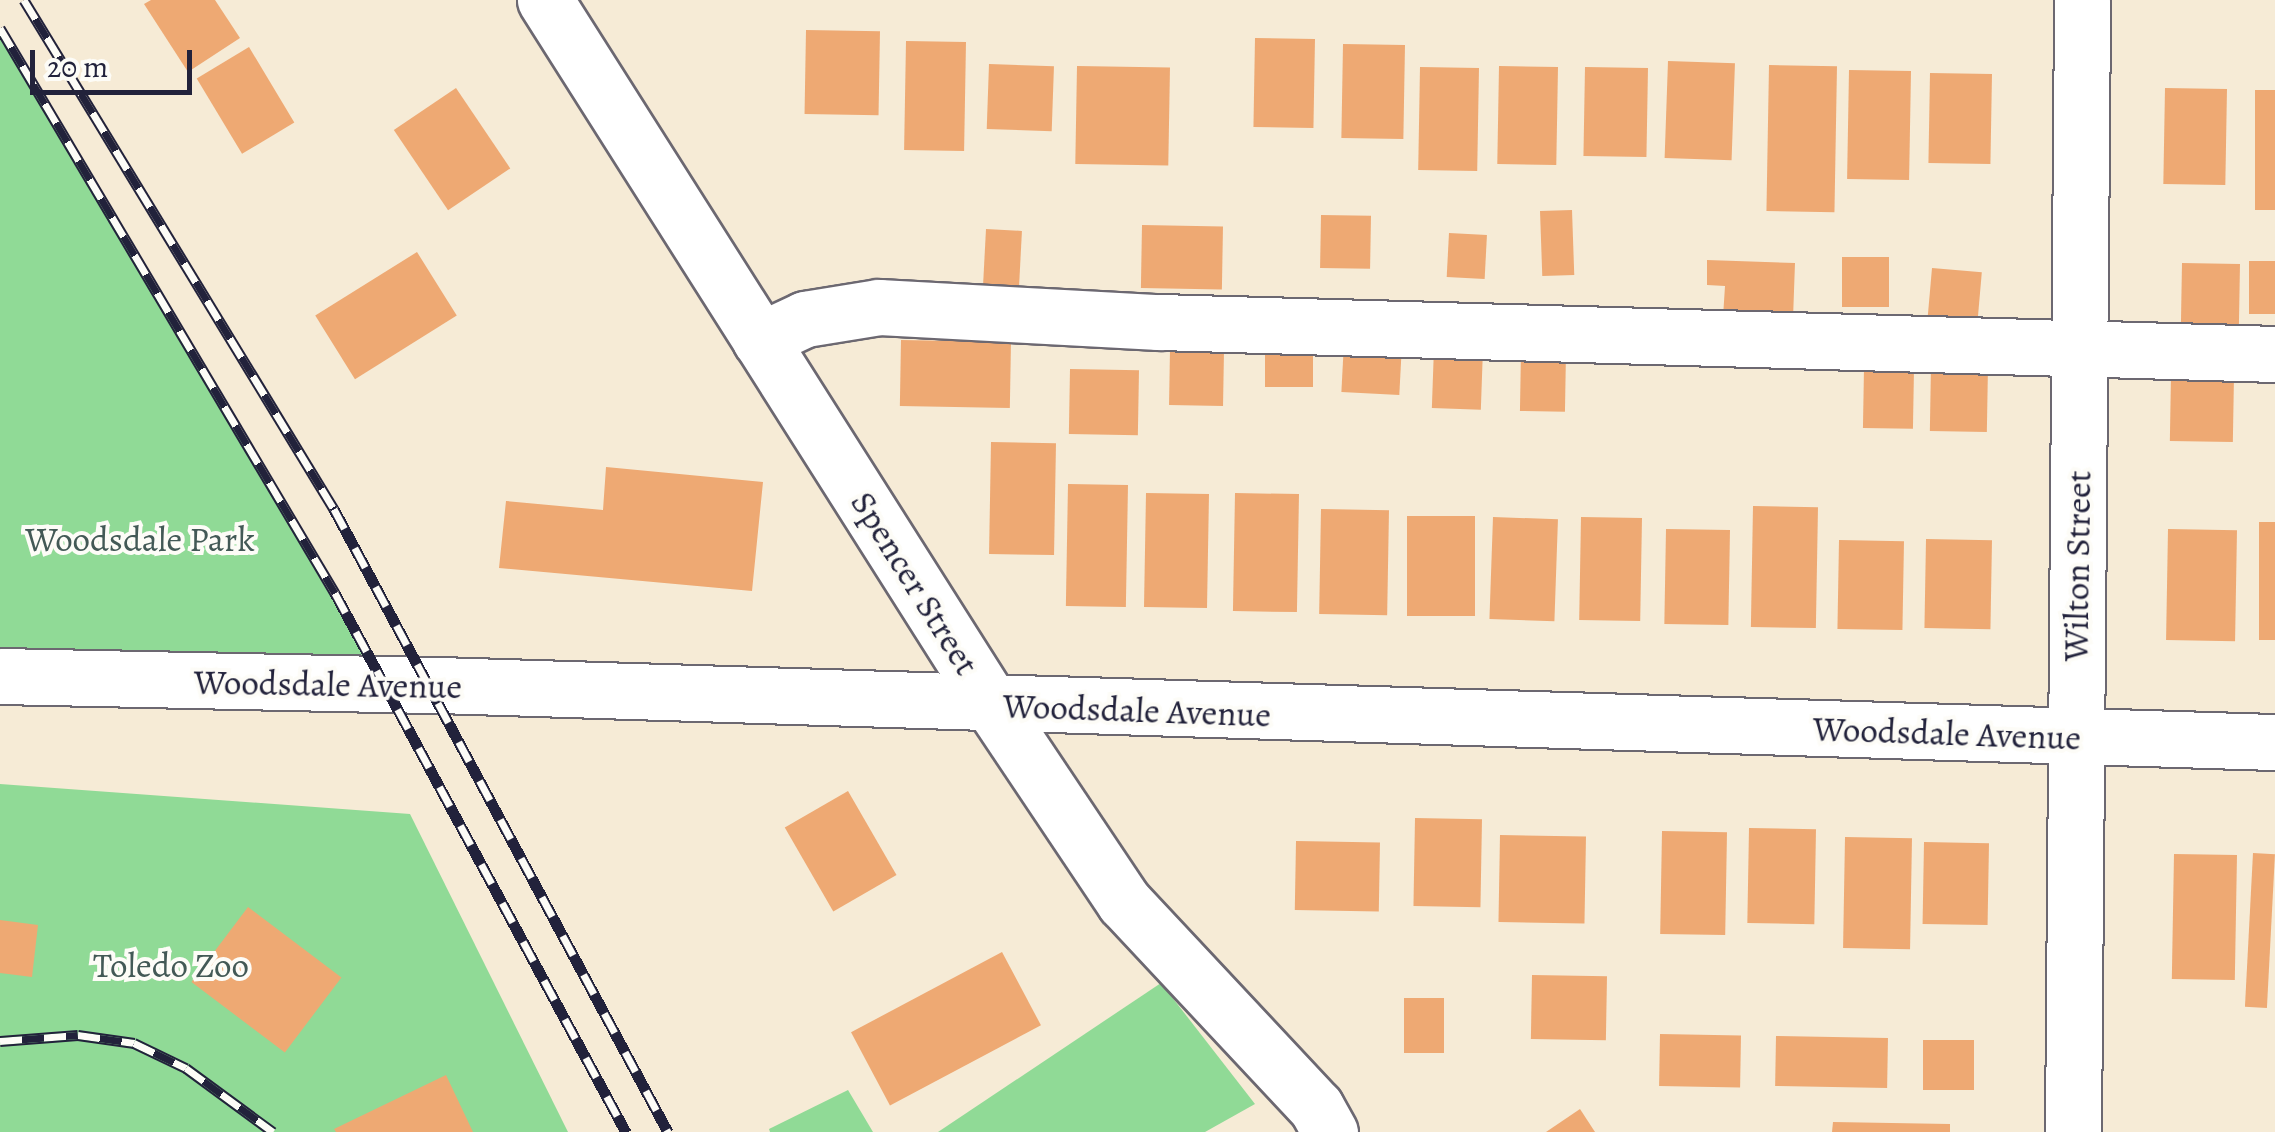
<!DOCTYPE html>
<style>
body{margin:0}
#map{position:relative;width:2275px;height:1132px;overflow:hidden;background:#f6ebd6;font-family:Alegreya,serif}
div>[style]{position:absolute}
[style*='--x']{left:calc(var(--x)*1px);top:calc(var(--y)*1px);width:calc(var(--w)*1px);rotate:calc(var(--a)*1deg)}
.green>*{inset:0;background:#90da96}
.building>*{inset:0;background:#eea973;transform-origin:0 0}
.roads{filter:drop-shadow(2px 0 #6c6871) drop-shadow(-2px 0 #6c6871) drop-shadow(0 2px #6c6871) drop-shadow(0 -2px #6c6871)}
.minor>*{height:55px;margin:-27.5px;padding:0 27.5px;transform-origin:27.5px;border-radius:27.5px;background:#fff}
.rail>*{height:11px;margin-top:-5.5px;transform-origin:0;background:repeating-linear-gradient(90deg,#fdfcf7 0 22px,#22223b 0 44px);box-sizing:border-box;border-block:2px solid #22223b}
span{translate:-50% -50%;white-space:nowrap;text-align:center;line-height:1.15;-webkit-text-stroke:8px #fdfcf7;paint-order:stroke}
.park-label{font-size:35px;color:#435956}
.street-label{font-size:35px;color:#22223b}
.scale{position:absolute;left:30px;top:50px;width:162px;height:45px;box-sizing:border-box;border:5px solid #22223b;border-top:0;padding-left:12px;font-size:30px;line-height:35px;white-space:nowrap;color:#22223b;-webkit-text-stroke:8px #fdfcf7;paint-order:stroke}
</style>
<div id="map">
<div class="green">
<i style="clip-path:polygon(0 28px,229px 409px,381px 687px,0 678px)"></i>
<i style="clip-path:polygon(0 784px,410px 814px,568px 1132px,0 1132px)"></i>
<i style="clip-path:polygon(1161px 983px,1255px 1104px,1205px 1132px,938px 1132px)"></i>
<i style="clip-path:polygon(848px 1090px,873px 1132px,770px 1132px,769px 1129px)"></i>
</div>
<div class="building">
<i style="clip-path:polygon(151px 0,215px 0,240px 38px,188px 72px,144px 4px)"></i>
<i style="left:806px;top:30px;width:74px;height:84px;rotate:1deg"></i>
<i style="left:1255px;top:38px;width:60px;height:89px;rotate:1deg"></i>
<i style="left:906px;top:41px;width:60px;height:109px;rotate:1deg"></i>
<i style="left:1343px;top:44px;width:62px;height:94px;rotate:1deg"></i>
<i style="left:249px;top:47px;width:88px;height:61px;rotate:59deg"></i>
<i style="left:1668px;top:61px;width:67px;height:97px;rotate:2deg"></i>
<i style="left:989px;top:64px;width:65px;height:65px;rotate:2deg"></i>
<i style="left:1769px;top:65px;width:68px;height:146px;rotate:1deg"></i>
<i style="left:1077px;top:66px;width:93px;height:98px;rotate:1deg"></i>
<i style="left:1499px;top:66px;width:59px;height:98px;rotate:1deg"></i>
<i style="left:1420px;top:67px;width:59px;height:103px;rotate:1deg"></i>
<i style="left:1585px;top:67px;width:63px;height:89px;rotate:1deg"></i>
<i style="left:1849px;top:70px;width:62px;height:109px;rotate:1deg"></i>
<i style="left:1930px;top:73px;width:62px;height:90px;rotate:1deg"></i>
<i style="left:456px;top:88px;width:97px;height:75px;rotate:56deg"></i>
<i style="left:2165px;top:88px;width:62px;height:96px;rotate:1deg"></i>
<i style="left:2255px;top:90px;width:20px;height:120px"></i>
<i style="left:1572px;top:210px;width:65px;height:32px;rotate:88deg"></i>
<i style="left:1321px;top:215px;width:50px;height:53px;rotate:1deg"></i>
<i style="left:1142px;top:225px;width:81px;height:63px;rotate:1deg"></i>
<i style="left:986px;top:229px;width:36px;height:56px;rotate:3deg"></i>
<i style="left:1449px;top:233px;width:38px;height:44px;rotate:3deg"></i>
<i style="left:417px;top:252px;width:75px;height:120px;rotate:58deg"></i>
<i style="left:1842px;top:257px;width:47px;height:50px"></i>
<i style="clip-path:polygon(1707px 260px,1795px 263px,1793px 319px,1723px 317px,1725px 286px,1707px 285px)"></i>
<i style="left:2275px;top:261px;width:53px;height:26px;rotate:90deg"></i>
<i style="left:2182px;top:263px;width:58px;height:64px;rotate:1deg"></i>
<i style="left:1932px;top:268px;width:50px;height:51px;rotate:5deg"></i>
<i style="left:901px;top:340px;width:110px;height:66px;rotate:1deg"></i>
<i style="left:1265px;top:341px;width:48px;height:46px"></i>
<i style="left:1344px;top:342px;width:58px;height:50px;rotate:3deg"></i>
<i style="left:1434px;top:347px;width:49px;height:61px;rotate:2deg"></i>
<i style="left:1170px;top:350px;width:54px;height:55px;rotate:1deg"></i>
<i style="left:1521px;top:351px;width:45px;height:60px;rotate:1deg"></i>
<i style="left:1931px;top:365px;width:57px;height:66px;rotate:1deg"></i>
<i style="left:1864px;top:368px;width:50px;height:60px;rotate:1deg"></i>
<i style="left:1070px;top:369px;width:69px;height:65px;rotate:1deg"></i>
<i style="left:2171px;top:375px;width:63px;height:66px;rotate:1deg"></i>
<i style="left:991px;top:442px;width:65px;height:112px;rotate:1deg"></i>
<i style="clip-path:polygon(606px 467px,763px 482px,752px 591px,499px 568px,506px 501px,603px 510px)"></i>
<i style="left:1068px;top:484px;width:60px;height:122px;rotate:1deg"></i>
<i style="left:1146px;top:493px;width:63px;height:114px;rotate:1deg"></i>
<i style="left:1235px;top:493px;width:64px;height:118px;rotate:1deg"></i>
<i style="left:1753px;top:506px;width:65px;height:121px;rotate:1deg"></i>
<i style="left:1321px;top:509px;width:68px;height:105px;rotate:1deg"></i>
<i style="left:1407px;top:516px;width:68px;height:100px"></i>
<i style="left:1493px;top:517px;width:65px;height:102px;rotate:2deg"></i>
<i style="left:1581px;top:517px;width:61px;height:103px;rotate:1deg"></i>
<i style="left:2259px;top:522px;width:16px;height:118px"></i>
<i style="left:1666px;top:529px;width:64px;height:95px;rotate:1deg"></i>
<i style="left:2168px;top:529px;width:69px;height:111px;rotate:1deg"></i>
<i style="left:1926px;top:539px;width:66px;height:89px;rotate:1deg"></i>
<i style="left:1839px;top:540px;width:65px;height:89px;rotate:1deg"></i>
<i style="left:848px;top:791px;width:97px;height:73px;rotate:60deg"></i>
<i style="left:1415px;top:818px;width:67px;height:88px;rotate:1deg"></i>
<i style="left:1749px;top:828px;width:67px;height:95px;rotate:1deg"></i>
<i style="left:1662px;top:831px;width:65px;height:103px;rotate:1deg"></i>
<i style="left:1500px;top:835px;width:86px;height:87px;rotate:1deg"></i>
<i style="left:1845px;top:837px;width:67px;height:111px;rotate:1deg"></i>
<i style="left:1296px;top:841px;width:84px;height:69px;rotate:1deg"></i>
<i style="left:1924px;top:842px;width:65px;height:82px;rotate:1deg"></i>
<i style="left:2253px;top:853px;width:22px;height:154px;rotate:3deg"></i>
<i style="left:2174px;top:854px;width:63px;height:125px;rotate:1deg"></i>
<i style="left:248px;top:907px;width:117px;height:94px;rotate:37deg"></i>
<i style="clip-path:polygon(0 920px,38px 925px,32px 977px,0 973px)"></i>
<i style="left:1002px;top:952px;width:83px;height:171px;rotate:62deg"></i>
<i style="left:1532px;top:975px;width:75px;height:64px;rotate:1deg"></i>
<i style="left:1404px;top:998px;width:40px;height:55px"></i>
<i style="left:1660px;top:1034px;width:81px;height:52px;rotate:1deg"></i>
<i style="left:1776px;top:1036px;width:112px;height:50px;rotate:1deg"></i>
<i style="left:1923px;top:1040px;width:51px;height:50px"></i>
<i style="clip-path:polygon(446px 1075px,473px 1132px,336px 1132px,334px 1129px)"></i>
<i style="clip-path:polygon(1580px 1109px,1595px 1132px,1546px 1132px)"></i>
<i style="clip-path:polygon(1833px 1122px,1950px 1124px,1950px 1132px,1832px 1132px)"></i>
</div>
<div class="roads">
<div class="minor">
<i style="--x:545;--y:0;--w:835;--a:57.62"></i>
<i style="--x:992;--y:705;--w:237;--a:56.2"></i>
<i style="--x:1124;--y:902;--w:281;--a:46.9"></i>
<i style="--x:1316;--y:1107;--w:29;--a:61"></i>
<i style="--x:760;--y:340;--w:50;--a:-25"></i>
<i style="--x:805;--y:319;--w:75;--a:-9.2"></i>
<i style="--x:879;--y:307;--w:280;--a:3.1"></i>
<i style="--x:1159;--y:322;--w:1116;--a:1.64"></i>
<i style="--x:0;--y:676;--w:439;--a:1.2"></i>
<i style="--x:439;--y:685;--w:1837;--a:1.78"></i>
<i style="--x:2073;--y:1132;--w:1132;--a:-89.54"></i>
</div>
</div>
<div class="rail">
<i style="--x:24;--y:0;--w:596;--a:58.66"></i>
<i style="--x:334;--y:509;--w:707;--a:61.8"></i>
<i style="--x:0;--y:28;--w:657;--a:59.34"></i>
<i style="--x:335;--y:593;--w:613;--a:61.64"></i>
<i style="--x:0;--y:1041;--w:78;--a:-4.4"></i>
<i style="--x:78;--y:1035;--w:57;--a:8.1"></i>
<i style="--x:134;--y:1043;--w:58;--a:25.7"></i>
<i style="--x:186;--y:1068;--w:108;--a:36.3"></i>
</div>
<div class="park-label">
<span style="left:140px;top:539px">Woodsdale Park</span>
<span style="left:171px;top:965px">Toledo Zoo</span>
</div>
<div class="street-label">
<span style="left:2077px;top:566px;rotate:-89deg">Wilton Street</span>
<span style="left:915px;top:583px;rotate:58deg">Spencer Street</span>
<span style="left:328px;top:684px;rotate:1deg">Woodsdale Avenue</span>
<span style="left:1137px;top:710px;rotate:2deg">Woodsdale Avenue</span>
<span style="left:1947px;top:733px;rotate:2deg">Woodsdale Avenue</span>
</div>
<div class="scale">20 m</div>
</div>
